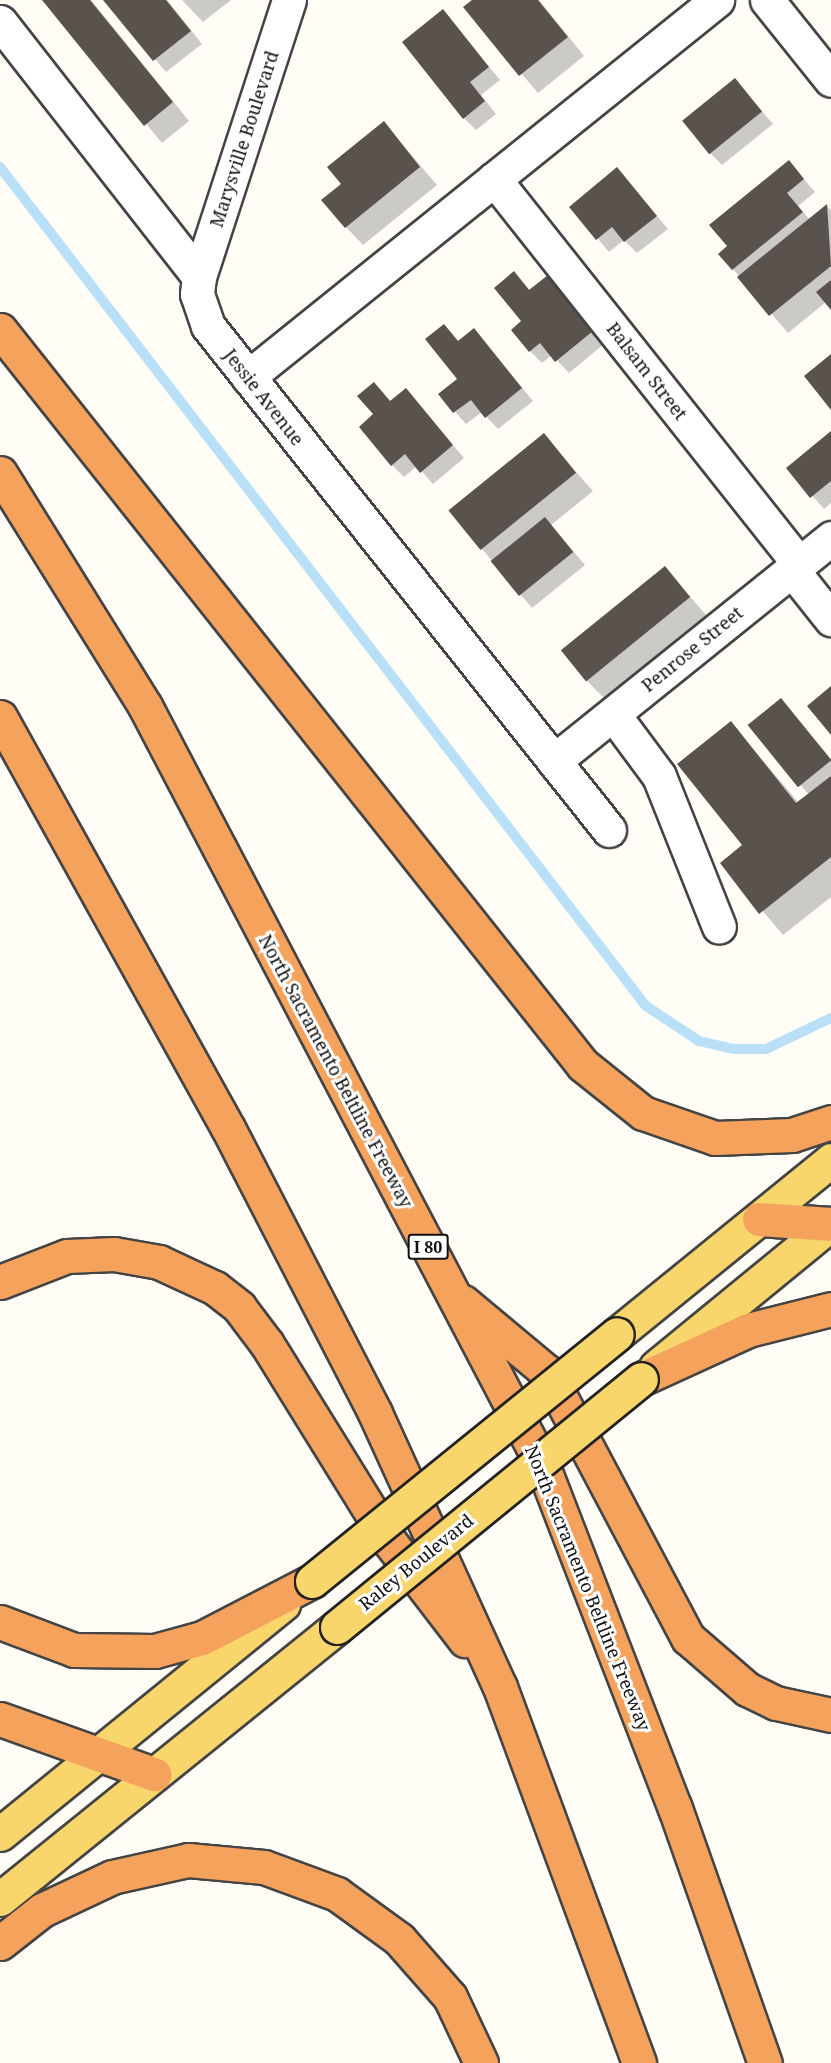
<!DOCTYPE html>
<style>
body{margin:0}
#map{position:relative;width:831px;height:2063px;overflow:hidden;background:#fffdf5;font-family:"Noto Serif",serif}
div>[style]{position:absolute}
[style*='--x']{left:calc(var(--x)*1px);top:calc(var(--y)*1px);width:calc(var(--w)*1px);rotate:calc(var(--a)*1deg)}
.shadow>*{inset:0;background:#0003}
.stream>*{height:10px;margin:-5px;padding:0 5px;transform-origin:5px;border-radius:5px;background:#b9e0f7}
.building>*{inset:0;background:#5a524d;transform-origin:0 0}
.roads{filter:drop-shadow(2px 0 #444) drop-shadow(-2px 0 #444) drop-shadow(0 2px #444) drop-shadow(0 -2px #444)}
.minor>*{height:33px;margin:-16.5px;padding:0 16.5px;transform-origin:16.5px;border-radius:16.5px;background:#fff}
.major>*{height:33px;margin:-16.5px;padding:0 16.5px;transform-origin:16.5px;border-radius:16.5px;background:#f9d66b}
.highway>*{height:33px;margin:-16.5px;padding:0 16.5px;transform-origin:16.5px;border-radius:16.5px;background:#f5a25d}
.bridges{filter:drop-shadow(2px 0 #222) drop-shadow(-2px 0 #222) drop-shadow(0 2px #222) drop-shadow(0 -2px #222)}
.major-bridge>*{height:33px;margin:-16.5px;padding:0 16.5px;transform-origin:16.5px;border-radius:16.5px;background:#f9d66b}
span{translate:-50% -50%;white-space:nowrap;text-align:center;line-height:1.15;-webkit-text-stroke:6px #fff;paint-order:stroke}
.shield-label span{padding:2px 4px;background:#fff;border:2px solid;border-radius:4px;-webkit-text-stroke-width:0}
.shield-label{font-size:16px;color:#111;font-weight:700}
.street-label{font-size:18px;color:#111}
</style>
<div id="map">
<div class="shadow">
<i style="clip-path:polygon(44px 0,91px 0,189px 121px,162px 143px)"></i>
<i style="clip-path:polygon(105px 0,167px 0,202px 44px,166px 72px)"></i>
<i style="clip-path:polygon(182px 0,231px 0,203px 22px)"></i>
<i style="clip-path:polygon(475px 0,539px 0,584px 56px,538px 93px,465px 7px)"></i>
<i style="clip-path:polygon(443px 11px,500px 80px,481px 95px,496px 114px,476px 130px,464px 118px)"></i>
<i style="clip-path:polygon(735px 80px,773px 124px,722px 165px,710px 153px)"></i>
<i style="clip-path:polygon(384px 123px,437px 185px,363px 245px,346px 227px,343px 184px)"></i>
<i style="clip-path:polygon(789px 162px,815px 192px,798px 206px,810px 220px,827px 206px,831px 210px,831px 308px,826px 302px,788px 333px,733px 269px,729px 247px)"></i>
<i style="clip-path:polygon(617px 169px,668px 229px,637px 253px,624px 240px,609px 252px,571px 207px)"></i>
<i style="clip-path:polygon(514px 273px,531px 291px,548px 277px,604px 344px,569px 373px,552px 355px,542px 363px,530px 351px)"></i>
<i style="clip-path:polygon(444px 326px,459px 342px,474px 330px,533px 401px,498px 429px,482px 412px,466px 424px,440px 395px,459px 379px)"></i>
<i style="clip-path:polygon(374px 384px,391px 402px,406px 390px,464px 458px,433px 484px,417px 466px,404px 477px,392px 465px,375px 415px)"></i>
<i style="clip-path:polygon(831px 433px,831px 503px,824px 509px,788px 468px)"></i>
<i style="clip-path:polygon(543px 435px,593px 491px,551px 525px,585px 565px,532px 608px,482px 549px)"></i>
<i style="clip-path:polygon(665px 568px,707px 616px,605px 699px,587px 681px)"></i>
<i style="clip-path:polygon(781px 700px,831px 759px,831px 897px,783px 935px,722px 863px,744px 845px,731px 723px,799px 803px,809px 795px,750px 725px)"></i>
</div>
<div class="stream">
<i style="--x:0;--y:167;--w:1059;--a:52.41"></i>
<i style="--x:646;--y:1006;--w:64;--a:33.4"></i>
<i style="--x:699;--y:1041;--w:36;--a:13"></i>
<i style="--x:734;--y:1049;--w:32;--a:0"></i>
<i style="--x:766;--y:1049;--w:72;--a:-25.5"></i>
</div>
<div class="building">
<i style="clip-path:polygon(42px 0,90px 0,173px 102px,144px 126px)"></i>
<i style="clip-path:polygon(103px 0,166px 0,191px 31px,153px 61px)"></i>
<i style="clip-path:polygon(472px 0,538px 0,568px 37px,519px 76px,463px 7px)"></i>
<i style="clip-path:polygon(443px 9px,489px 67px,470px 82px,485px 101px,463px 119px,402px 42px)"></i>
<i style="left:735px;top:78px;width:43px;height:68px;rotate:51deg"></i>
<i style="clip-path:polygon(384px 121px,420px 167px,345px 228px,321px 200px,341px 184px,327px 167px)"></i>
<i style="clip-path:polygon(789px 160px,804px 179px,787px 193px,803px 212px,732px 270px,718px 254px,727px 246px,709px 225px)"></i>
<i style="clip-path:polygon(617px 167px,657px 216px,624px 242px,612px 227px,596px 240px,569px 207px)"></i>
<i style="clip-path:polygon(827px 204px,831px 266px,769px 316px,737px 277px)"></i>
<i style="clip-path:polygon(514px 271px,529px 290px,548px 275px,593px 331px,555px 362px,540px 343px,529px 352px,511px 330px,521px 321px,494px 288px)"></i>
<i style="clip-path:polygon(831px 280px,831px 310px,816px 292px)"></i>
<i style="clip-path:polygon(444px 324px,458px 341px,474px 328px,522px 388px,485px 418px,471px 400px,453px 413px,438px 394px,457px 379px,425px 339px)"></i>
<i style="clip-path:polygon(831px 354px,831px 410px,804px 376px)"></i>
<i style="clip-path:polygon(374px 382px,390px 401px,406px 388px,453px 445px,420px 473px,405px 454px,391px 466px,359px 427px,373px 414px,357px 396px)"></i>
<i style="clip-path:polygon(831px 431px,831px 481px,810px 498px,786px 468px)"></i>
<i style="left:544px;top:433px;width:51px;height:123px;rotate:51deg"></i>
<i style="left:545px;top:517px;width:45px;height:70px;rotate:51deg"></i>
<i style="left:665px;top:566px;width:40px;height:134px;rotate:51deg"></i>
<i style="clip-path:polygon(831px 686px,831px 735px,807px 706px)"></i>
<i style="left:781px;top:698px;width:80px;height:43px;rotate:51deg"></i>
<i style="clip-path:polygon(731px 721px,796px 803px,831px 776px,831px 857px,759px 914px,720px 863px,742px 845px,677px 764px)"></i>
</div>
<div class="roads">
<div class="minor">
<i style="--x:767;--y:0;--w:102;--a:51.3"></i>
<i style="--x:0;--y:22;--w:323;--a:52"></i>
<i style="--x:199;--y:277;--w:17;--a:97"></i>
<i style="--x:197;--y:294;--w:34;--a:71"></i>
<i style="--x:208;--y:326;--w:644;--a:51.49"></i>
<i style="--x:494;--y:179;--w:491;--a:51.6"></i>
<i style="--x:199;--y:277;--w:291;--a:-72"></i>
<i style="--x:248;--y:377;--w:602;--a:-38.79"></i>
<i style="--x:792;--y:570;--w:63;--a:51.5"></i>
<i style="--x:613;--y:714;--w:77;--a:53.4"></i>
<i style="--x:659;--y:776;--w:162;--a:68.3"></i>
<i style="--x:554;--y:761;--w:356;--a:-38.8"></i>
</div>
<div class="major">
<i style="--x:617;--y:1334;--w:276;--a:-39.1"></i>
<i style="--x:656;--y:1367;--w:226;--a:-39.3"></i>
<i style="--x:0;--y:1834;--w:365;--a:-39.1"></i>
<i style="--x:0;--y:1899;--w:433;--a:-38.9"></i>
</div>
<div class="highway">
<i style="--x:0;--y:330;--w:938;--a:51.58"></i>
<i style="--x:583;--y:1065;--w:77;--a:38.7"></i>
<i style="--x:643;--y:1113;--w:76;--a:19.1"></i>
<i style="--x:715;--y:1138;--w:77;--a:-2.2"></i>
<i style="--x:792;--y:1135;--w:41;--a:-18.4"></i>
<i style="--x:0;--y:473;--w:274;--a:58.1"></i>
<i style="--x:145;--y:706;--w:856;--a:62.36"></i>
<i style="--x:542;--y:1464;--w:369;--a:68.9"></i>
<i style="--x:675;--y:1808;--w:270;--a:70.6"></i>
<i style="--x:0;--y:717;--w:470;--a:61"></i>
<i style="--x:228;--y:1128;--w:321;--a:62.7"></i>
<i style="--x:375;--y:1413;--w:301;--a:65.5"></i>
<i style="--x:500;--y:1687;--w:401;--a:69.7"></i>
<i style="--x:759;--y:1219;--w:72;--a:4"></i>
<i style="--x:0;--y:1282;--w:72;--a:-21.2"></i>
<i style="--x:67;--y:1256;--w:47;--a:-2.4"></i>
<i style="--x:114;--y:1254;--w:46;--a:10.1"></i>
<i style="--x:159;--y:1262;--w:62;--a:24.9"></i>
<i style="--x:215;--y:1288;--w:31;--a:38"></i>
<i style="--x:239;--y:1307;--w:46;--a:52.9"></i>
<i style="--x:267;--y:1344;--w:232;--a:58.2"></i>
<i style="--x:389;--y:1541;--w:125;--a:52.5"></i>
<i style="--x:463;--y:1302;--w:109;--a:39.8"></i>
<i style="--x:547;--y:1372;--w:301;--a:62.1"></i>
<i style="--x:688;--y:1638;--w:78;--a:40.8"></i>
<i style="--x:747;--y:1689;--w:32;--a:26"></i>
<i style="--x:776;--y:1703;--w:56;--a:12.3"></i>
<i style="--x:641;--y:1379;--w:118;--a:-24.6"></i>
<i style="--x:748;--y:1330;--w:86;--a:-14.2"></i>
<i style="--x:0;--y:1622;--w:79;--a:20.7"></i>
<i style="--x:74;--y:1650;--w:81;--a:0.7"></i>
<i style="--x:155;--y:1651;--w:49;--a:-15.5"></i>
<i style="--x:202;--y:1638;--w:124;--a:-27.4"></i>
<i style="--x:0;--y:1719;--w:164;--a:19.7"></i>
<i style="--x:0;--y:1943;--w:53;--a:-38.2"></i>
<i style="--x:42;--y:1910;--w:77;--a:-25.2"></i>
<i style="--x:112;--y:1877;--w:78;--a:-12.6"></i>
<i style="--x:188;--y:1860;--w:76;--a:5.3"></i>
<i style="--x:264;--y:1867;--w:78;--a:20.3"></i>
<i style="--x:337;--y:1894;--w:77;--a:36"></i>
<i style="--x:399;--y:1939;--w:77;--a:48.7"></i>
<i style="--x:450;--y:1997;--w:73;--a:64.8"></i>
</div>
</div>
<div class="bridges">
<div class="major-bridge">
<i style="--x:312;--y:1581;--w:392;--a:-39"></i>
<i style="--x:337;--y:1627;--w:392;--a:-39.2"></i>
</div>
</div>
<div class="shield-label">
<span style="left:428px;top:1247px">I 80</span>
</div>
<div class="street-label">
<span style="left:244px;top:139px;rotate:-72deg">Marysville Boulevard</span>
<span style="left:647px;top:371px;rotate:52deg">Balsam Street</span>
<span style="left:264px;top:397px;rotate:52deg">Jessie Avenue</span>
<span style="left:692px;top:649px;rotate:-39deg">Penrose Street</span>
<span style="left:336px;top:1071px;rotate:62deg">North Sacramento Beltline Freeway</span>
<span style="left:416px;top:1562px;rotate:-39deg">Raley Boulevard</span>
<span style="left:588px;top:1588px;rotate:68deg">North Sacramento Beltline Freeway</span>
</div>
</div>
